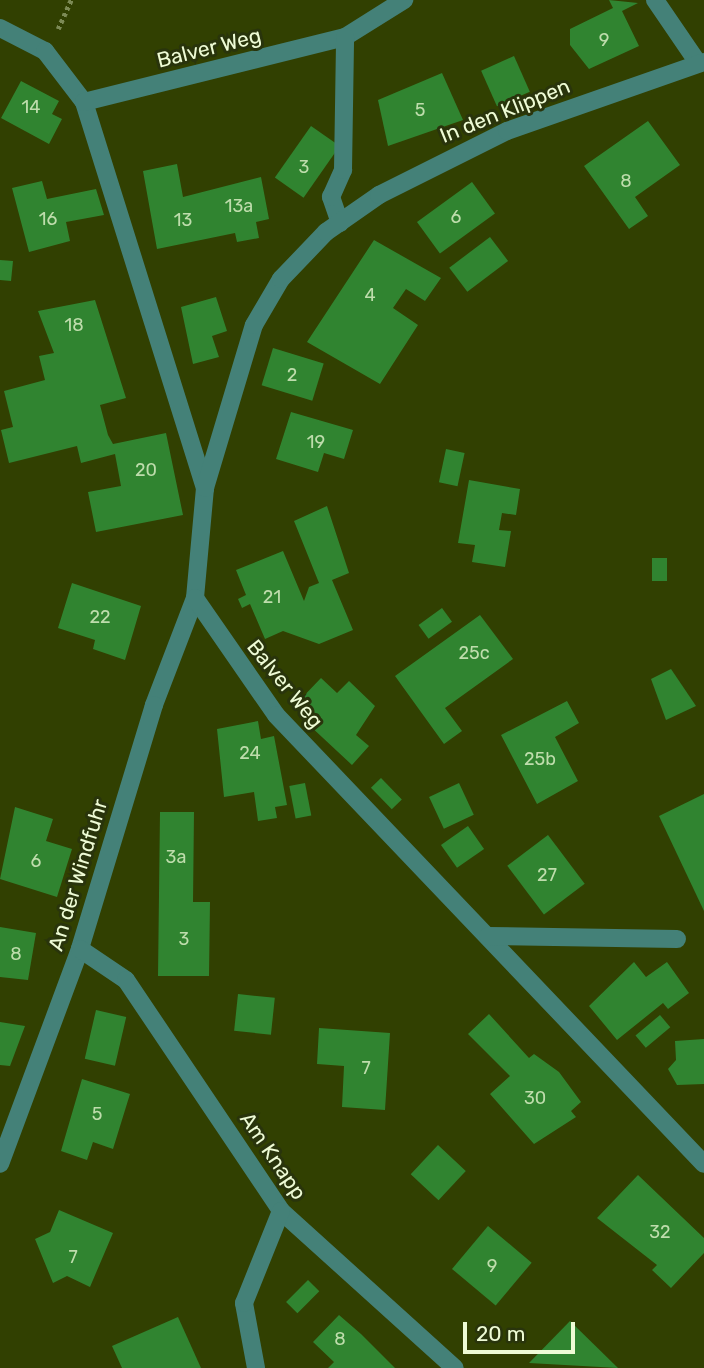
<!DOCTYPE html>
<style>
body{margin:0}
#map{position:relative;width:704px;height:1368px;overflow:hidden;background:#314001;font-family:Rubik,sans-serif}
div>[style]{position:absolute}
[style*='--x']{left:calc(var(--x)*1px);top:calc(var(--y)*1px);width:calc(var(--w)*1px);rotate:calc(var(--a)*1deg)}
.building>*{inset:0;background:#308430;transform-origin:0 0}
.path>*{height:4.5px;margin-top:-2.25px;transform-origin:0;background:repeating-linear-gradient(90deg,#7c8a55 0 3.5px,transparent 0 7px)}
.minor>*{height:18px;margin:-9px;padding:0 9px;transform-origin:9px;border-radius:9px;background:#448178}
span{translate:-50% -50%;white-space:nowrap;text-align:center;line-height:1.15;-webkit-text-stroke:6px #29340c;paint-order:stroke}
.number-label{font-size:18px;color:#beddac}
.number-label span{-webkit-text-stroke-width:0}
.street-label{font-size:21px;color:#eefbd5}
.scale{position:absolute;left:463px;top:1322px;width:112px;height:32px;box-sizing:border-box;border:4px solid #eefbd5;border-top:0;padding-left:9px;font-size:21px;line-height:24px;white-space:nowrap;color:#eefbd5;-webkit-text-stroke:5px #29340c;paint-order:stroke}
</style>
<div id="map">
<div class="building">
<i style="clip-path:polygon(609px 0,638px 3px,622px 11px,639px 46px,589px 69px,570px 45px,570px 29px,613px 8px)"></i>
<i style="left:514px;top:56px;width:39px;height:36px;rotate:66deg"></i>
<i style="clip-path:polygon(442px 73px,463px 120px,388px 146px,378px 100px)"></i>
<i style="clip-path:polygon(21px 81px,59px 101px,52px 114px,62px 119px,49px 144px,1px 118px)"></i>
<i style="clip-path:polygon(648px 121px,680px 165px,635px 197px,648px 216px,629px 229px,584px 166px)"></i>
<i style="left:311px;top:126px;width:35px;height:63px;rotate:35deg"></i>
<i style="clip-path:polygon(177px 164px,183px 197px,261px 177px,269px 219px,256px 222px,259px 238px,237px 242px,235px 233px,157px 249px,143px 171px)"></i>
<i style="clip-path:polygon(42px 181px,47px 199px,96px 189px,104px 215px,66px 222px,70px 241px,29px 252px,12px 188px)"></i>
<i style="left:472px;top:182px;width:39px;height:68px;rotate:54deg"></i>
<i style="left:490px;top:237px;width:30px;height:51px;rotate:53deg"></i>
<i style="clip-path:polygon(374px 240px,441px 278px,425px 301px,406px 289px,393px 308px,418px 325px,380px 384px,307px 342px)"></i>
<i style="clip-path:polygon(0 260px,13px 261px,11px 281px,0 280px)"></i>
<i style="clip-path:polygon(216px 297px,227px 331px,212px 336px,219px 357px,193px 364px,181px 307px)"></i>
<i style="clip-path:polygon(95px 300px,126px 398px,100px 405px,108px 435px,113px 444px,166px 433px,183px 515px,96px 532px,88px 492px,121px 486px,115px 454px,81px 463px,77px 446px,9px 463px,1px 430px,13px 427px,4px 391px,45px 380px,39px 356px,54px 353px,38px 311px)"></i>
<i style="left:273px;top:348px;width:53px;height:39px;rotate:17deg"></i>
<i style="clip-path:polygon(291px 412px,353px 430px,344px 459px,324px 453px,318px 472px,276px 459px)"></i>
<i style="left:446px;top:449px;width:19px;height:34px;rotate:12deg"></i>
<i style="clip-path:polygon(469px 480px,520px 489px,516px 515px,502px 513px,499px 530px,511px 531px,505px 567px,472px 562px,475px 545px,458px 543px)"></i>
<i style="clip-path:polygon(327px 506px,349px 573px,332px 580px,353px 630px,319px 644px,283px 631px,265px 639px,250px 604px,242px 608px,238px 599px,246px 595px,236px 570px,283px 551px,304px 601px,309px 587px,319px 583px,294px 521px)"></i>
<i style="left:652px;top:558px;width:15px;height:23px"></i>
<i style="clip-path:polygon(72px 583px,141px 606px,125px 660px,93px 649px,95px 640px,58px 628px)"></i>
<i style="left:442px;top:608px;width:17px;height:29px;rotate:54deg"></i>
<i style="clip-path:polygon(480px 615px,513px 659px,445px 708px,462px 731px,444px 744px,395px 676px)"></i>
<i style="clip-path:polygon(671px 669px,696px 706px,666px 720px,651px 679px)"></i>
<i style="clip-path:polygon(321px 678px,337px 693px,349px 681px,375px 706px,356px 735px,369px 746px,352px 765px,308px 724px,313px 719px,297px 703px)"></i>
<i style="clip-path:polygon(567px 701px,579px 723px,555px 737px,578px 781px,537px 804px,501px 735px)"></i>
<i style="clip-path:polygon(258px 721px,261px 739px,274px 736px,287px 805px,275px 807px,277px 818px,258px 821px,254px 792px,224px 797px,217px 729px)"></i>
<i style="left:381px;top:778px;width:30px;height:14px;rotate:46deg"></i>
<i style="left:305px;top:783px;width:33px;height:16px;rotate:79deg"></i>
<i style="left:459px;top:783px;width:35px;height:33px;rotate:65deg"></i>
<i style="clip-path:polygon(704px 794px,704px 911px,659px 816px)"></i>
<i style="clip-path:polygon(15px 807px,53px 819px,46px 841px,72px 849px,57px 897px,0 879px)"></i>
<i style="clip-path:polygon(160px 812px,194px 812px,193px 902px,210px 902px,209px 976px,158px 976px)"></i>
<i style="left:468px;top:826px;width:28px;height:33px;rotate:55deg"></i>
<i style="left:548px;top:835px;width:61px;height:51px;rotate:53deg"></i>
<i style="clip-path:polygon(0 927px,36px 933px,28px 980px,0 977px)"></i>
<i style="clip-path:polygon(634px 962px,646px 977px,667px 962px,689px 993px,668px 1009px,663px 1003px,617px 1040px,589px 1006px)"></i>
<i style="left:238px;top:994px;width:37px;height:37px;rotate:6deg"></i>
<i style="left:96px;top:1010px;width:31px;height:50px;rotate:13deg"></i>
<i style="clip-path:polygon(489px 1014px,529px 1058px,534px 1054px,559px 1072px,581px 1102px,571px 1111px,576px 1117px,534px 1144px,490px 1094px,510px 1076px,468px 1034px)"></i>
<i style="left:660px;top:1015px;width:16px;height:32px;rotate:50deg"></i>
<i style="clip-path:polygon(0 1022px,25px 1026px,10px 1066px,0 1065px)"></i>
<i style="clip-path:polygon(319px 1028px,390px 1033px,385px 1110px,342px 1107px,344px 1066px,317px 1064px)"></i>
<i style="clip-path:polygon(704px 1039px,704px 1084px,677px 1085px,668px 1069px,676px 1060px,675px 1041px)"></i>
<i style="clip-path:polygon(82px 1079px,130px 1094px,113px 1149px,93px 1142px,87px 1160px,61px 1151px)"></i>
<i style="left:438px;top:1145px;width:38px;height:40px;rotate:43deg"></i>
<i style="clip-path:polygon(638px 1175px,704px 1238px,704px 1253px,671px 1288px,652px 1270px,657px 1265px,597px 1218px)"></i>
<i style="clip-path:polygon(59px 1210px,113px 1233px,90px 1287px,67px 1276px,53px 1283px,35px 1239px,50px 1232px)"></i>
<i style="left:488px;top:1226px;width:57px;height:56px;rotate:40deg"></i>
<i style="left:308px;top:1280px;width:16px;height:31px;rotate:45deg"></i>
<i style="clip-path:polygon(339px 1315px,361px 1334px,395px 1368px,328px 1368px,334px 1362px,313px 1342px)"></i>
<i style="clip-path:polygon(178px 1317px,201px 1368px,122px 1368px,112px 1346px)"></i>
<i style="clip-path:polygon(570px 1321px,618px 1368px,529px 1363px)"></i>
</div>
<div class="path">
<i style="--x:58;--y:29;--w:32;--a:-66"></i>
</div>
<div class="minor">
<i style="--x:655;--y:0;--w:76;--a:55.7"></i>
<i style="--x:0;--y:28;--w:51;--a:27.1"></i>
<i style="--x:45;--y:51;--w:64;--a:52.6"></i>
<i style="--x:84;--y:102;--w:405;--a:72.6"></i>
<i style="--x:205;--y:488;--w:110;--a:95.2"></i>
<i style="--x:195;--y:598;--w:115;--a:111"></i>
<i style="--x:154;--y:705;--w:255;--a:106.9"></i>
<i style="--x:80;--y:949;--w:229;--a:110.4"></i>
<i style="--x:84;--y:102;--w:269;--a:-14"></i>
<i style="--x:345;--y:37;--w:70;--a:-32.1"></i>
<i style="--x:340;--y:223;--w:28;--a:-109"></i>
<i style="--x:331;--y:197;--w:30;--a:-66"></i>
<i style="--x:343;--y:170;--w:133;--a:-89.1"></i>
<i style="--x:205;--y:488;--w:170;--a:-73.3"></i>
<i style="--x:254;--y:325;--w:53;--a:-59.6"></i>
<i style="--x:281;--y:279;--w:65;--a:-46.2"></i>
<i style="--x:326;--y:232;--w:65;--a:-34.9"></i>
<i style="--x:379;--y:195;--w:143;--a:-26.6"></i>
<i style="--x:507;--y:131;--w:209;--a:-19.3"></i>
<i style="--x:195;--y:598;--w:142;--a:55.3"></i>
<i style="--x:276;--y:715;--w:620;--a:46.37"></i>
<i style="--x:488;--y:936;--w:189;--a:0.9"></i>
<i style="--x:80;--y:949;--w:55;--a:34"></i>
<i style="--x:126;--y:980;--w:278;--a:56.1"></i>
<i style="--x:281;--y:1211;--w:234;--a:42.1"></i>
<i style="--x:256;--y:1368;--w:66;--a:-100.5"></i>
<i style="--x:244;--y:1303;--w:99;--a:-68.1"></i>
</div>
<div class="number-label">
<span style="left:604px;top:40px">9</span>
<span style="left:31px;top:107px">14</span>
<span style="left:420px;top:110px">5</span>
<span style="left:304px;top:167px">3</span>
<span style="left:626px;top:181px">8</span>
<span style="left:239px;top:206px">13a</span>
<span style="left:456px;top:217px">6</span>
<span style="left:48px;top:219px">16</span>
<span style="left:183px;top:220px">13</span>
<span style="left:370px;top:295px">4</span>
<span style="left:74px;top:325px">18</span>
<span style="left:292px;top:375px">2</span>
<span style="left:316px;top:442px">19</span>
<span style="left:146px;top:470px">20</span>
<span style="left:272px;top:597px">21</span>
<span style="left:100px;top:617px">22</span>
<span style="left:474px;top:653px">25c</span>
<span style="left:250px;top:753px">24</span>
<span style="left:540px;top:759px">25b</span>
<span style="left:176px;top:857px">3a</span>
<span style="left:36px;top:861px">6</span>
<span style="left:547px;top:875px">27</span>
<span style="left:184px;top:939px">3</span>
<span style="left:16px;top:954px">8</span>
<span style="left:366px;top:1068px">7</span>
<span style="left:535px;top:1098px">30</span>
<span style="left:97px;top:1114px">5</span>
<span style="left:660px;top:1232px">32</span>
<span style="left:73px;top:1257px">7</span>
<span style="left:492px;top:1266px">9</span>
<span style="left:340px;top:1339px">8</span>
</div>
<div class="street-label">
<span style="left:209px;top:48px;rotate:-14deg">Balver Weg</span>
<span style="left:505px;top:111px;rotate:-22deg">In den Klippen</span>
<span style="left:285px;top:684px;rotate:51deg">Balver Weg</span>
<span style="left:78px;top:875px;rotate:-73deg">An der Windfuhr</span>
<span style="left:273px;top:1156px;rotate:56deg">Am Knapp</span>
</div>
<div class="scale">20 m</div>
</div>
